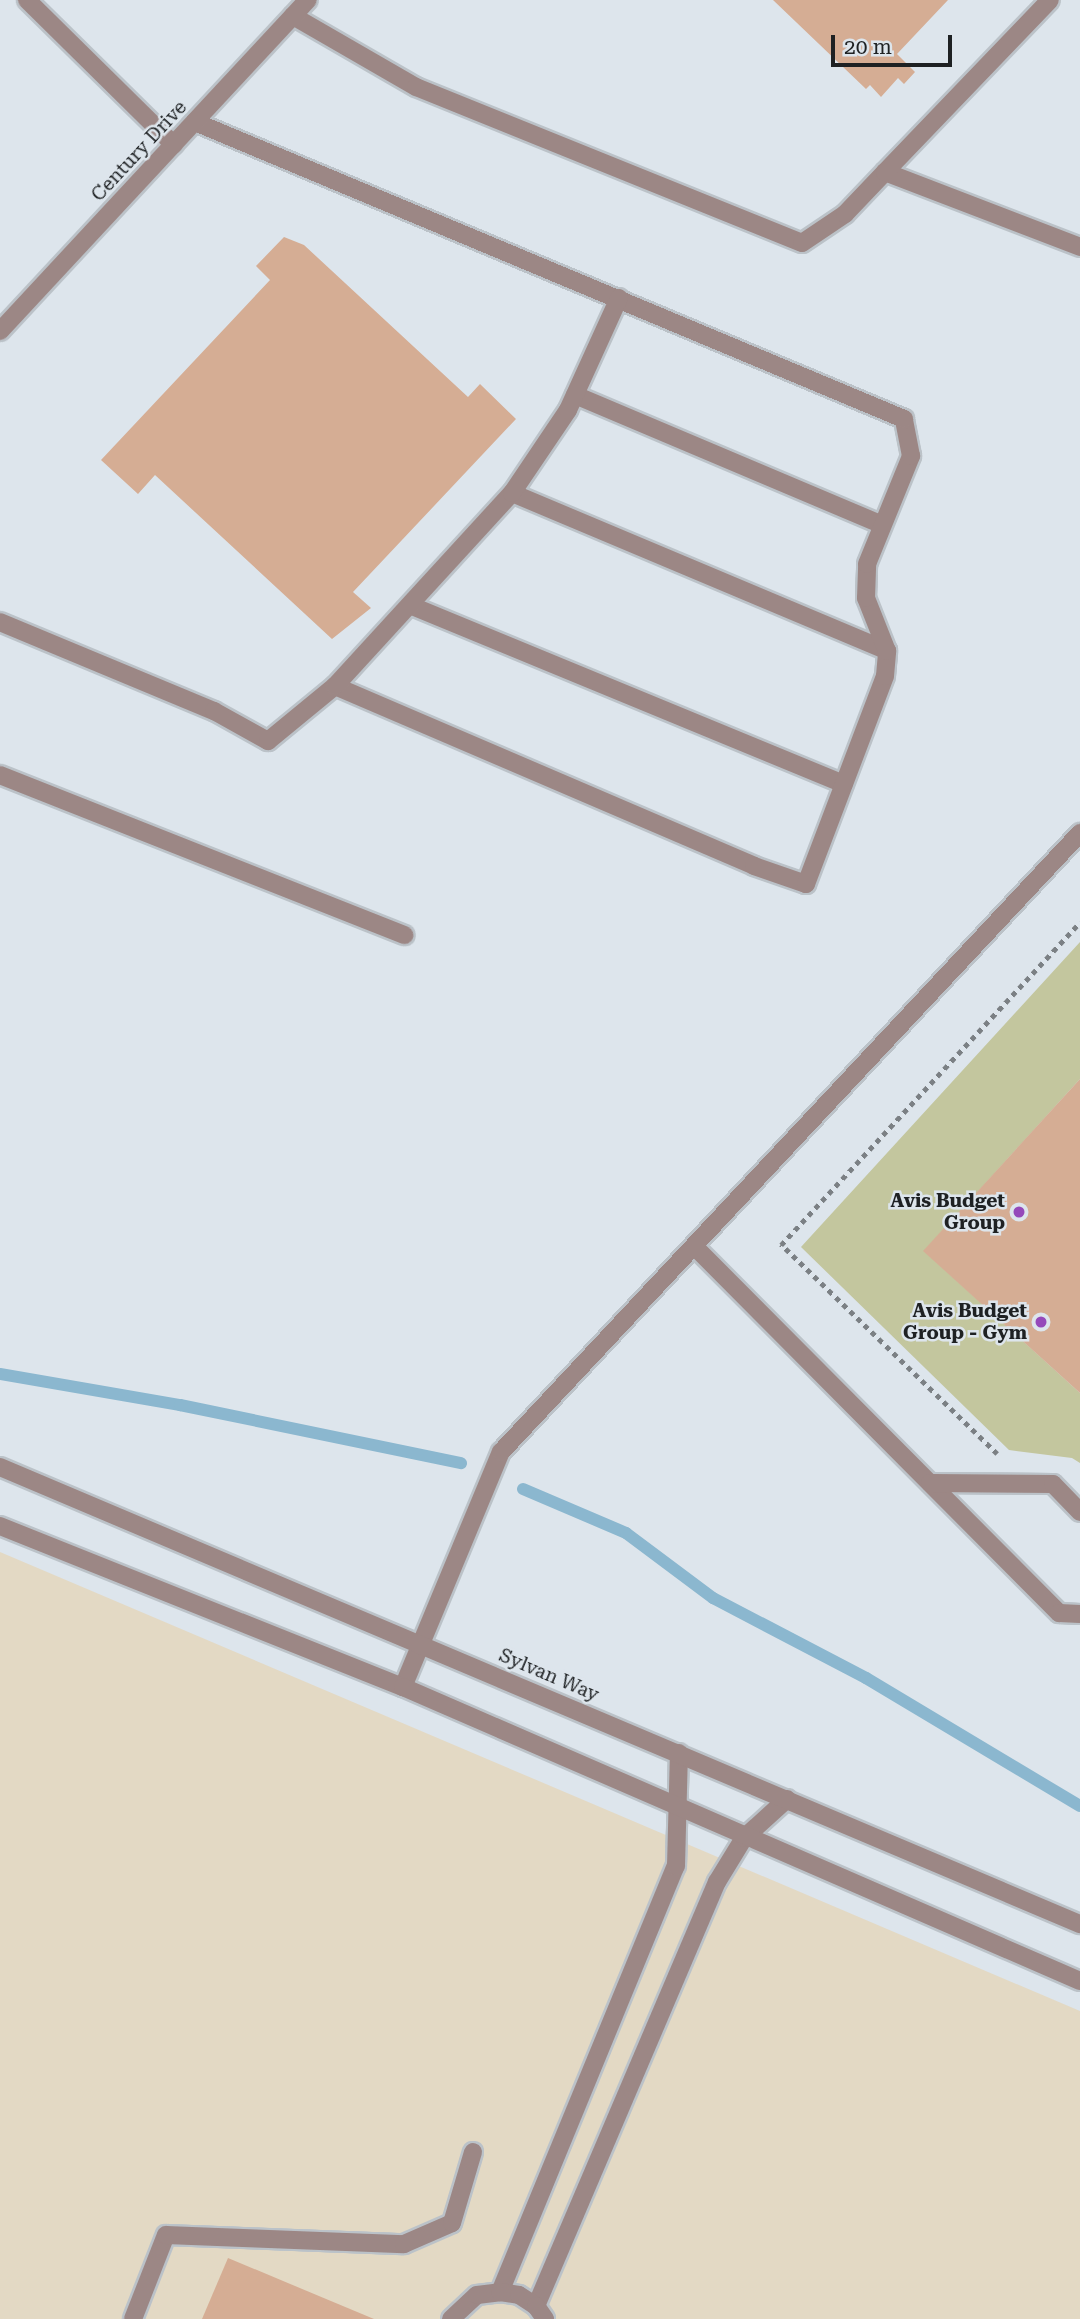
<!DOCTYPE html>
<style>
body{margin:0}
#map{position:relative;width:1080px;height:2319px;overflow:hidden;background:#dde5ec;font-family:"Roboto Serif",serif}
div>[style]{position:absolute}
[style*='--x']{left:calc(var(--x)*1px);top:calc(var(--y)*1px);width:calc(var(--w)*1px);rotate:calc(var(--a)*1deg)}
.commercial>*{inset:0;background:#e3d9c4}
.green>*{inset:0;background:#c3c69e}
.stream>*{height:12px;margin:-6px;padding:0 6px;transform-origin:6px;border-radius:6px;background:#8bb7cf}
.building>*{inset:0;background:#d5ad94}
.path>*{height:4.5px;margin-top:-2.25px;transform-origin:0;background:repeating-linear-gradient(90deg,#7b8084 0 5px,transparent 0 10px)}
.roads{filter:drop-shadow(2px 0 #bbc2c8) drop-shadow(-2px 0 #bbc2c8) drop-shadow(0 2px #bbc2c8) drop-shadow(0 -2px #bbc2c8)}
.service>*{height:18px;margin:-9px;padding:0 9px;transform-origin:9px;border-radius:9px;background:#9c8785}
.minor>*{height:18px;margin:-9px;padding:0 9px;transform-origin:9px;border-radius:9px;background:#9c8785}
.tertiary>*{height:18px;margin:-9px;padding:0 9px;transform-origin:9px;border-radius:9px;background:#9c8785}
.dots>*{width:19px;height:19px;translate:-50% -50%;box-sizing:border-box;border:4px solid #dde5ec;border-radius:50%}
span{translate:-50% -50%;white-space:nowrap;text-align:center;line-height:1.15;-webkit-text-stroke:5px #dde5ec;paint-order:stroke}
.street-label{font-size:19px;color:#1e2123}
.poi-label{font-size:19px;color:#1e2123;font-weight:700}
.right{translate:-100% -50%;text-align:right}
.scale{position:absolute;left:831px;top:35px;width:121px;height:32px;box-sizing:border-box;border:4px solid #1e2123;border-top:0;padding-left:9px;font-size:21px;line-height:24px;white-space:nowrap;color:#1e2123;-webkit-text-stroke:5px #dde5ec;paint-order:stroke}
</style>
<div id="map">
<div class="commercial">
<i style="clip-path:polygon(0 1552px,1080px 2011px,1080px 2319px,0 2319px)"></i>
</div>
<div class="green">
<i style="clip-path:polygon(1080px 942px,1080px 1079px,924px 1251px,1080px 1393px,1080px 1463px,1072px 1458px,1009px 1450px,801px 1247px)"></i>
</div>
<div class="stream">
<i style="--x:0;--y:1374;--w:183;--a:9.8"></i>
<i style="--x:180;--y:1405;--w:287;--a:11.7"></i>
<i style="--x:523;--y:1489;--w:112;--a:23.1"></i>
<i style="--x:626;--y:1533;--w:109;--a:36.8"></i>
<i style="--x:713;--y:1598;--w:173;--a:27.6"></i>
<i style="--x:866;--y:1678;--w:249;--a:30.9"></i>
</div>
<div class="building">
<i style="clip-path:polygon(773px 0,948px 0,897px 54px,915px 72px,904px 84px,898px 78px,881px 97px,870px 85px,866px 89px)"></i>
<i style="clip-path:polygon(284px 237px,304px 245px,468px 397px,480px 384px,516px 419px,353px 592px,371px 608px,332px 639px,155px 475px,138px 494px,101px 460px,270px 280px,256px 266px)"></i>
<i style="clip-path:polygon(1080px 1079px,1080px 1393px,923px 1251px)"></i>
<i style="clip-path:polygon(228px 2258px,374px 2319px,202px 2319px)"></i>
</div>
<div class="path">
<i style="--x:997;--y:1454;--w:301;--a:-135.9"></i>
<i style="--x:781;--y:1245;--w:440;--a:-47.2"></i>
</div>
<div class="roads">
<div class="service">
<i style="--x:27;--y:0;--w:206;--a:44.6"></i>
<i style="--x:293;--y:16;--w:142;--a:30"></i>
<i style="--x:416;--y:87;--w:416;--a:22"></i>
<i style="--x:802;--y:243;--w:52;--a:-34"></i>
<i style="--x:845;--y:214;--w:58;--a:-46.4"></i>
<i style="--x:885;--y:172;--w:209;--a:21"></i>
<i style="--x:885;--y:172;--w:238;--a:-46.2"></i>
<i style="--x:575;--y:395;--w:332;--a:22.9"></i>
<i style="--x:512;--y:493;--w:407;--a:22.8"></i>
<i style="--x:412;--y:606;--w:467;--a:22.4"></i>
<i style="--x:0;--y:622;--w:232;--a:22.6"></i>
<i style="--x:214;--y:711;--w:62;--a:29.1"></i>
<i style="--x:268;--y:741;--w:87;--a:-39.4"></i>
<i style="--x:335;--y:686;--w:456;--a:23.2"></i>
<i style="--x:754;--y:866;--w:55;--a:19.1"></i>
<i style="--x:806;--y:884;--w:222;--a:-69.2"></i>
<i style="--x:885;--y:676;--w:25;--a:-85"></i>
<i style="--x:887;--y:651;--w:57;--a:-111.6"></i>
<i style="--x:866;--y:598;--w:34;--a:-88"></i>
<i style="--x:867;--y:564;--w:117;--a:-67.8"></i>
<i style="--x:911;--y:456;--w:38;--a:-101"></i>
<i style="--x:904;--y:419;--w:769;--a:-157.27"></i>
<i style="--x:335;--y:686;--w:262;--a:-47.5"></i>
<i style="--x:512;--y:493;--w:100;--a:-56"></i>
<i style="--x:568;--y:410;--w:123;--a:-65.5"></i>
<i style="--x:0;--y:775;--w:435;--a:21.6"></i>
<i style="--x:696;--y:1248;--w:515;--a:45.16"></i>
<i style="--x:1059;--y:1613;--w:21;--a:3"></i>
<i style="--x:930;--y:1483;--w:123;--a:0.5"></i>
<i style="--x:1053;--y:1484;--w:39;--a:46"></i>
<i style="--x:403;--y:1687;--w:255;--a:-67.4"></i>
<i style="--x:501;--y:1452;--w:848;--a:-46.91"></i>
<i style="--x:500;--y:2292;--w:461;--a:-67.6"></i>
<i style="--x:676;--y:1866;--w:113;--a:-88.5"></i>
<i style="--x:536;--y:2306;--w:461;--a:-66.9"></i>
<i style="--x:717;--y:1882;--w:52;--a:-58.5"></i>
<i style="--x:744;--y:1838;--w:58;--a:-42.2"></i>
<i style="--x:133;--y:2319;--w:90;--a:-68.6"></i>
<i style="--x:166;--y:2235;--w:238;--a:2.2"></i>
<i style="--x:404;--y:2244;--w:52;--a:-23.6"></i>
<i style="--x:452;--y:2223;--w:74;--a:-73.5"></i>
<i style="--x:451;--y:2319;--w:35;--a:-43"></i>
<i style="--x:477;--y:2295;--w:23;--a:-7"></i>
<i style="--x:500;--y:2292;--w:19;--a:9"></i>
<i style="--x:519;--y:2295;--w:20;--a:33"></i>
<i style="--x:536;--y:2306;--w:16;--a:55"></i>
</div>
<div class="minor">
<i style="--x:0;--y:331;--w:452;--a:-47.1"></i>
</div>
<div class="tertiary">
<i style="--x:0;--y:1467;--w:1173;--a:22.94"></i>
<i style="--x:0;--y:1526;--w:434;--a:21.8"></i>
<i style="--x:403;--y:1687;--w:738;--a:23.47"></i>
</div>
</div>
<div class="dots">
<i style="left:1019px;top:1212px;background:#9549ba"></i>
<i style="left:1041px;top:1322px;background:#9549ba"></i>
</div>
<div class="street-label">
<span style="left:139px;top:151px;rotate:-47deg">Century Drive</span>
<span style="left:549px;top:1675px;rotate:23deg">Sylvan Way</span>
</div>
<div class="poi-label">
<span class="right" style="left:1005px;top:1212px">Avis Budget<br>Group</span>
<span class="right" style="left:1027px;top:1322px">Avis Budget<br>Group - Gym</span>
</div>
<div class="scale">20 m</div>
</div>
